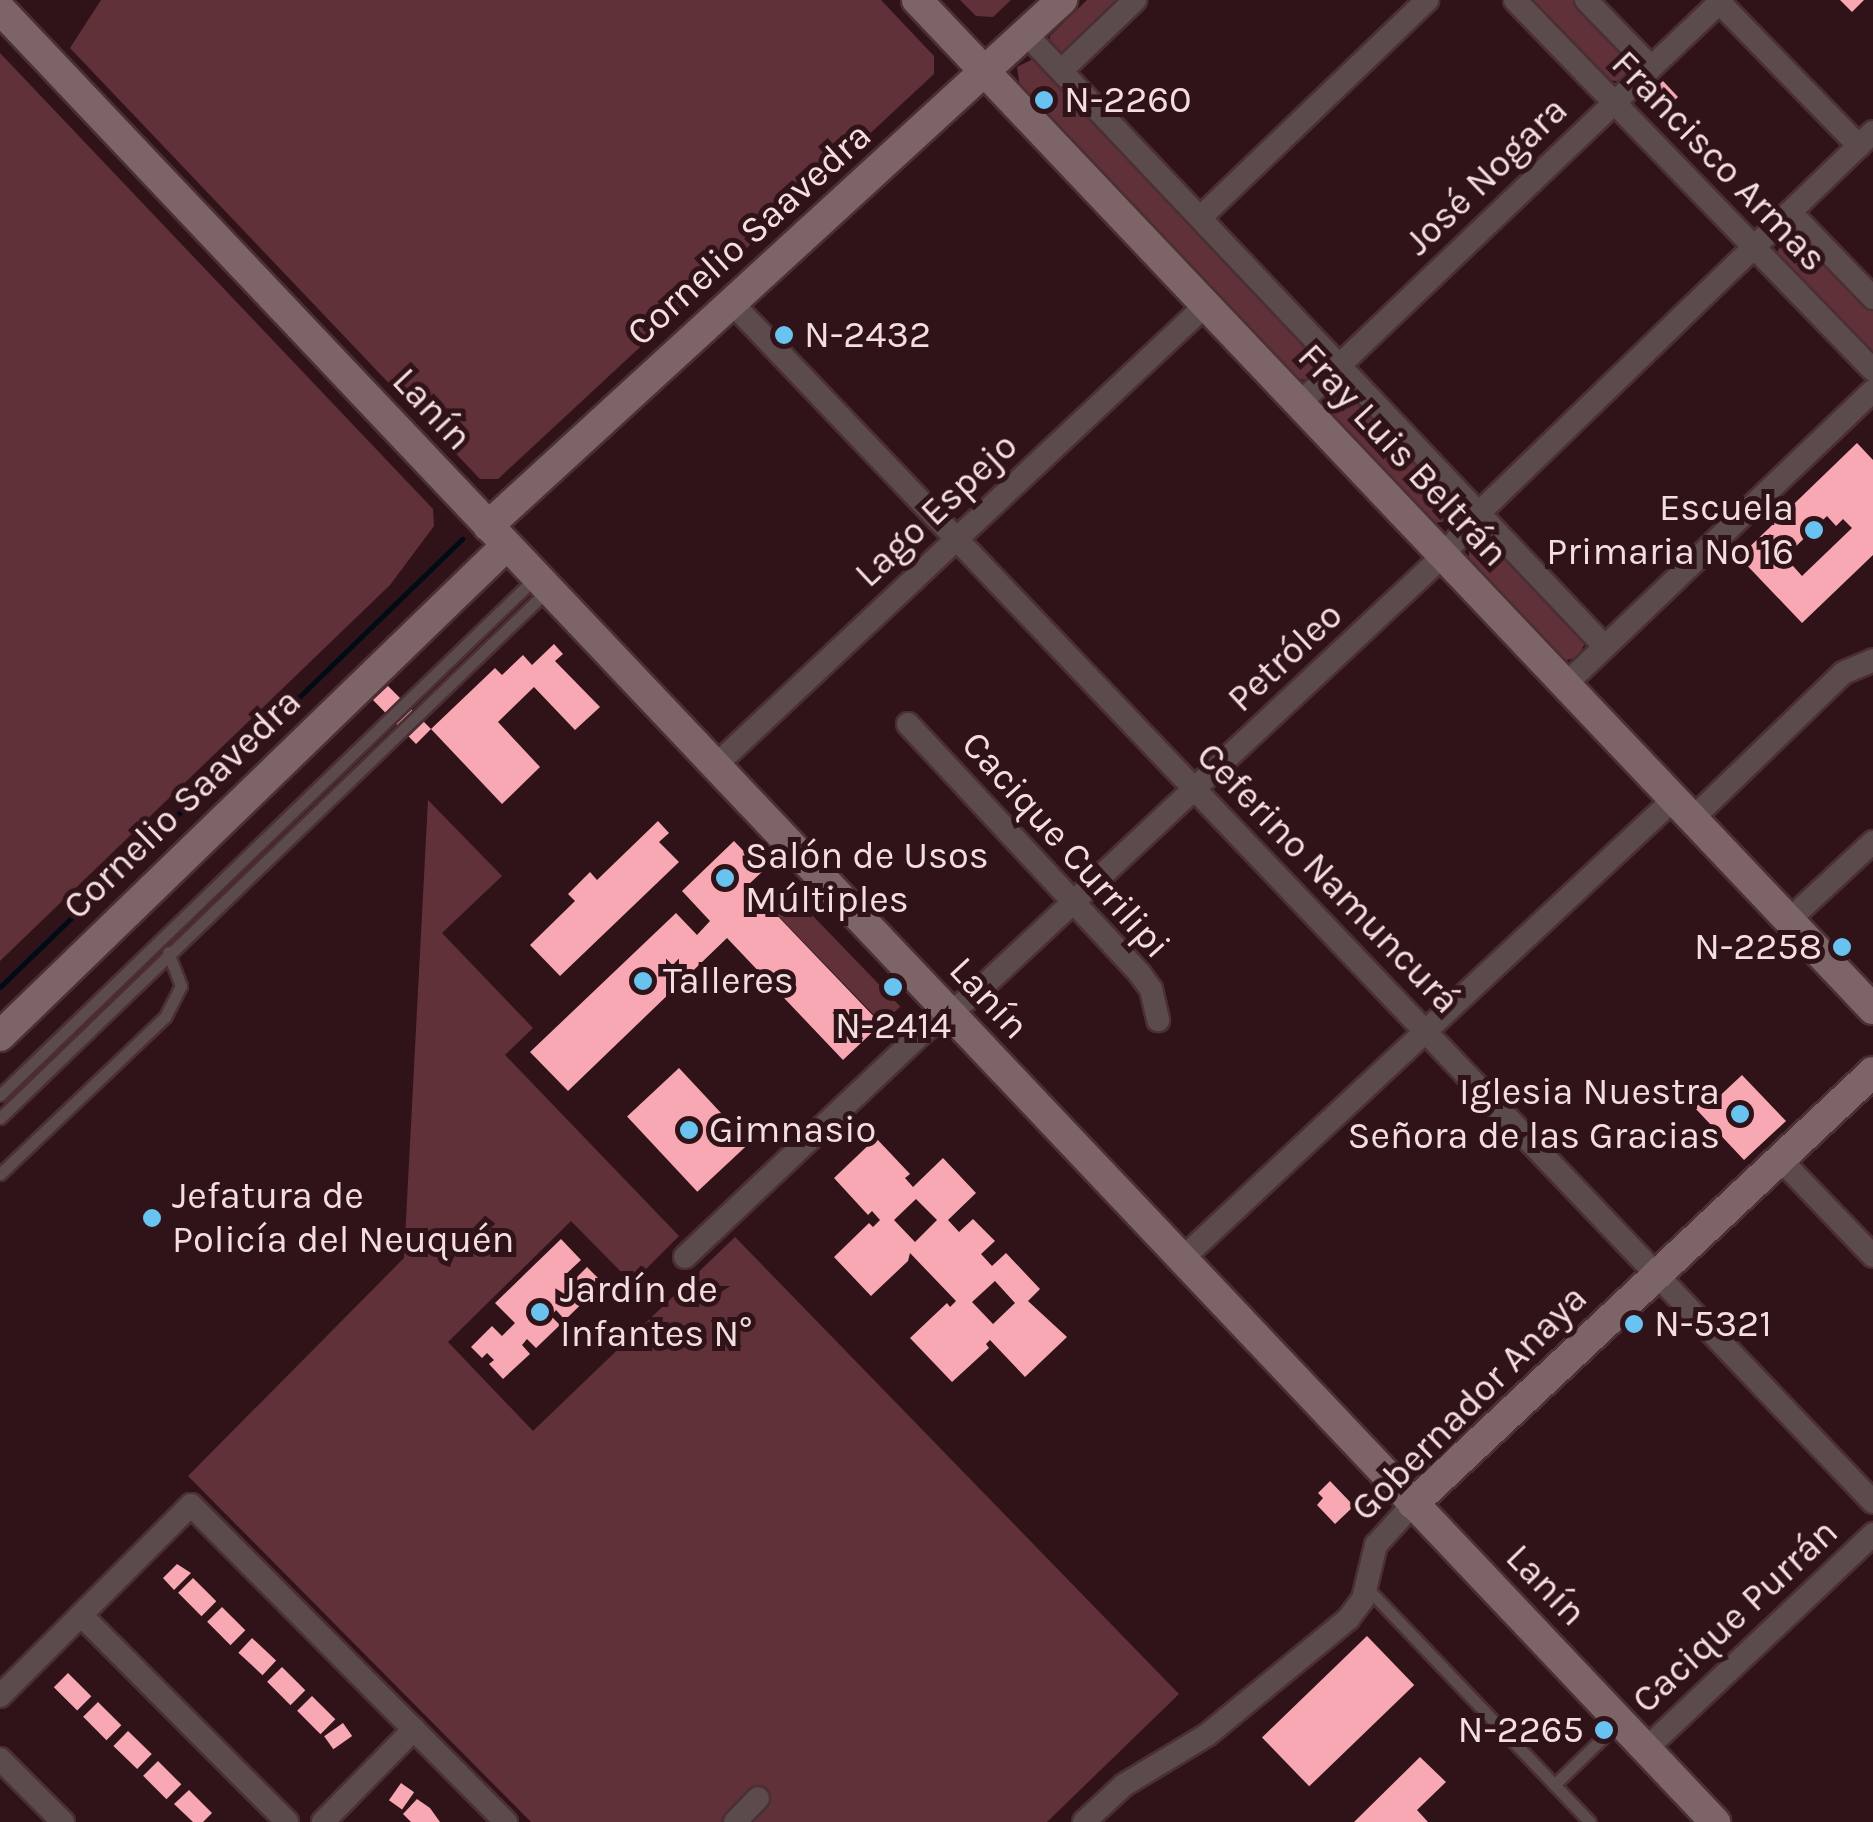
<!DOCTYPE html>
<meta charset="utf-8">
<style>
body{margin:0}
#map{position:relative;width:1873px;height:1822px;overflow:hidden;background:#301318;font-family:Karla,sans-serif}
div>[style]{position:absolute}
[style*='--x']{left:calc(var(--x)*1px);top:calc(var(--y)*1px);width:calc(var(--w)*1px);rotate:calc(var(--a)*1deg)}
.green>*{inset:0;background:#613139;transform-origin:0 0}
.stream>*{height:5px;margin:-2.5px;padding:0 2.5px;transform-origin:2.5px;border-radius:2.5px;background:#000b16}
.building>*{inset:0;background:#f7a8b2;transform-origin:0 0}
.roads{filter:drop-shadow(2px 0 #4b2f34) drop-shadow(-2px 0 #4b2f34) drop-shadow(0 2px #4b2f34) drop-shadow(0 -2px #4b2f34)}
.lane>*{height:11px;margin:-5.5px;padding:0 5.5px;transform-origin:5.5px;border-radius:5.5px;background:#5b4b4d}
.street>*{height:22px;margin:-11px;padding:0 11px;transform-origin:11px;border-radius:11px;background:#5b4b4d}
.secondary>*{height:30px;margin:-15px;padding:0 15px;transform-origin:15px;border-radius:15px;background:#7d6567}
.dots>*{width:28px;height:28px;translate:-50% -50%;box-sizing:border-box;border:5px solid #301318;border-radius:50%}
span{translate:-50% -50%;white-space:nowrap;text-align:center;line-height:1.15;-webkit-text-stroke:10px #301318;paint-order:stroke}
.poi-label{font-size:38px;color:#f3dee0}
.left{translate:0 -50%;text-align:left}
.right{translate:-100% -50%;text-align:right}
.street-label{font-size:38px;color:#f3dee0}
</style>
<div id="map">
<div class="green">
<i style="clip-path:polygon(101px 0,881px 0,934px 56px,934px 74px,498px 479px,480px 479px,70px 48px)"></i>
<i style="clip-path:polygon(960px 0,1011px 0,993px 17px,976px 16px)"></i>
<i style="clip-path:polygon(1087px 0,1123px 0,1066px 53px,1058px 53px,1050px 44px,1050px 36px)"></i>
<i style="clip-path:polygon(1524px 0,1578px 0,1631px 61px,1628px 74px,1617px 81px,1604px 80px)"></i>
<i style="clip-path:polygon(0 53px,433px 509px,434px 526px,390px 585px,0 961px)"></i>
<i style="clip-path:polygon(1035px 58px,1322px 361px,1314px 377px,1303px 380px,1292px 375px,1020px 87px,1017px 67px)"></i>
<i style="clip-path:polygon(1797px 234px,1873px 305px,1873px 359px,1776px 255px,1784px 238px)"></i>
<i style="clip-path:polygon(1342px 384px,1457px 506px,1450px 521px,1433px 523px,1324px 409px,1324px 393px)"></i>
<i style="clip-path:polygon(1487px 536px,1586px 641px,1578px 657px,1567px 660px,1557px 655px,1468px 560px,1471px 541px)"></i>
<i style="clip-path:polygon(428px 800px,502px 876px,442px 933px,533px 1028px,505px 1055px,679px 1236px,632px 1283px,571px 1221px,448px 1342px,533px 1431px,735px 1237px,1179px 1694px,1047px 1822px,531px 1822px,188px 1476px,404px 1258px)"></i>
<i style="left:785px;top:887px;width:166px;height:25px;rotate:46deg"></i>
</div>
<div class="stream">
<i style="--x:0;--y:987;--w:644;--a:-44.12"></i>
</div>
<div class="building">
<i style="clip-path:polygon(1840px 0,1864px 0,1852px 12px)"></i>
<i style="left:1663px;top:81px;width:22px;height:22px;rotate:47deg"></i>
<i style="clip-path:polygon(evenodd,1857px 443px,1873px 460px,1873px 555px,1802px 623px,1739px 557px,1857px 443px,1827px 516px,1836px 526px,1843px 519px,1852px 528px,1802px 576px,1785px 557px,1827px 516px)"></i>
<i style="clip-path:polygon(554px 644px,563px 654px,555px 661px,600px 707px,575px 730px,534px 687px,498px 722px,540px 767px,502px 804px,431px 729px,416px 744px,373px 700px,388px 686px,431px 729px,495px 668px,502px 675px,523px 655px,532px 665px)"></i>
<i style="clip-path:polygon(658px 821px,669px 833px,659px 842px,679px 862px,560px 976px,530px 945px,575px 901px,568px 894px,590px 872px,597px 880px)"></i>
<i style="clip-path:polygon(734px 841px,763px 871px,748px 885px,881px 1024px,843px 1060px,727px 938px,568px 1091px,530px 1052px,676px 913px,697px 935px,710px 921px,682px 891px)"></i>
<i style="left:679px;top:1068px;width:103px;height:71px;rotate:47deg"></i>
<i style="clip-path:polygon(1742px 1075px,1786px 1121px,1744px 1160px,1695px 1108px,1704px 1099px,1710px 1105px)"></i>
<i style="clip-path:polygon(evenodd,876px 1138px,910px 1174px,905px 1178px,913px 1187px,943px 1158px,976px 1193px,948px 1220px,959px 1232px,973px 1219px,995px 1241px,981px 1254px,992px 1266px,1006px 1253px,1040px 1289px,1028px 1301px,1067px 1337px,1025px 1377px,990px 1340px,986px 1344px,989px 1348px,952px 1382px,910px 1338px,947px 1303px,950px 1307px,956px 1301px,910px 1253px,908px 1261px,871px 1296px,834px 1257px,869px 1223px,873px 1227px,880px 1220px,872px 1211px,868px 1215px,834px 1178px,876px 1138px,916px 1199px,937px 1220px,915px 1242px,894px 1220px,916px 1199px,876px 1138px,995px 1281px,1015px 1303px,993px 1324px,972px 1302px,995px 1281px)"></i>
<i style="clip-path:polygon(561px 1239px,581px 1260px,565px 1275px,572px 1282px,587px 1267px,603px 1283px,565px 1320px,556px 1310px,551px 1316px,560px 1325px,536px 1348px,527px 1339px,522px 1345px,530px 1354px,503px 1379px,489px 1364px,494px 1360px,487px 1353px,482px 1358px,471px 1347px,492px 1326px,502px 1336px,515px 1323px,495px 1303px)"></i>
<i style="clip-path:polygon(1330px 1481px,1354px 1506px,1335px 1524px,1317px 1505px,1323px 1498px,1318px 1493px)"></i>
<i style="clip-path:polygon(177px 1564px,191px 1573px,174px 1590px,163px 1578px)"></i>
<i style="left:193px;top:1578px;width:33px;height:21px;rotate:45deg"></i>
<i style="left:222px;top:1607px;width:33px;height:21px;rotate:45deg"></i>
<i style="left:1367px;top:1636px;width:68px;height:146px;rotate:46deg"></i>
<i style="left:252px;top:1638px;width:33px;height:20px;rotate:43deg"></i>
<i style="left:282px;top:1667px;width:33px;height:21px;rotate:45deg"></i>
<i style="left:68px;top:1673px;width:33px;height:20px;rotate:45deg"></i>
<i style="left:312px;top:1696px;width:33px;height:21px;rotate:45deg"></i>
<i style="left:98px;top:1702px;width:33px;height:21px;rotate:45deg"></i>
<i style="left:343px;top:1723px;width:16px;height:23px;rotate:55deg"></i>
<i style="left:128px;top:1731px;width:33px;height:21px;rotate:44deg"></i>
<i style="clip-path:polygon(1420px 1757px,1446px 1782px,1417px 1810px,1428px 1822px,1354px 1822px)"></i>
<i style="left:158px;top:1761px;width:33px;height:21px;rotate:45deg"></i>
<i style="left:401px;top:1783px;width:16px;height:21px;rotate:35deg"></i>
<i style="clip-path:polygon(189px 1790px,212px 1813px,203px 1822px,193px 1822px,174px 1804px)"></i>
<i style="clip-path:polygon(417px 1799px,430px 1808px,440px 1822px,411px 1822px,403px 1814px)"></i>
</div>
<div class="roads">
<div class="lane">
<i style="--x:0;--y:1095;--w:745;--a:-44.02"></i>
<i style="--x:0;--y:1118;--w:761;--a:-43.94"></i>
<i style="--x:0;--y:1174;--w:228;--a:-43.6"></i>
<i style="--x:165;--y:1017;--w:35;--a:-63"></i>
<i style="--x:181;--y:986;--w:36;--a:-111"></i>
<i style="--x:1367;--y:1588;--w:323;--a:46.4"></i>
<i style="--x:1554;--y:1785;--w:91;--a:-44.1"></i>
</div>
<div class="street">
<i style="--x:1515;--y:0;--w:515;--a:45.94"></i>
<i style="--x:1586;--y:0;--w:93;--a:45.9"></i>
<i style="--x:1719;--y:2;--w:201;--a:45.8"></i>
<i style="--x:1026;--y:34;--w:843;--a:46.63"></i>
<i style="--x:1061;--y:71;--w:103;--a:-43.8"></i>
<i style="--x:1790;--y:212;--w:120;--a:46"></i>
<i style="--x:1200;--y:218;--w:315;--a:-43.8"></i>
<i style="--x:732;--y:303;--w:1655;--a:46.42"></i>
<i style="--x:1299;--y:404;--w:585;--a:-43.68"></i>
<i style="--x:1565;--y:685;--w:426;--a:-43.7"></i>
<i style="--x:908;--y:724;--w:341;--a:47.1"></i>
<i style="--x:1140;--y:974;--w:19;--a:54"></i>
<i style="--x:1151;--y:989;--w:32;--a:77"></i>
<i style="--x:715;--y:766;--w:673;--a:-43.2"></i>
<i style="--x:1692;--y:819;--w:210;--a:-44"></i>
<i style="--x:1843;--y:673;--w:33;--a:-23"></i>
<i style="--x:1789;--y:920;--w:115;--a:-42.9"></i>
<i style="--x:1780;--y:1159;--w:134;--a:46.2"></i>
<i style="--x:685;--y:1257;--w:329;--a:-43.4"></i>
<i style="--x:924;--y:1031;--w:63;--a:-36"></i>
<i style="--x:975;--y:994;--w:641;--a:-43.1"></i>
<i style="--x:1443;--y:556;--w:56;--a:-50.1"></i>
<i style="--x:1479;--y:513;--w:548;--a:-44.04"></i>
<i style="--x:1182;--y:1259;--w:674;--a:-43.07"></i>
<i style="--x:81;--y:1615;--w:292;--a:45.1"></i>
<i style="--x:0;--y:1696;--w:270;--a:-45"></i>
<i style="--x:191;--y:1505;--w:447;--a:45.2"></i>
<i style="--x:1646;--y:1749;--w:313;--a:-43.4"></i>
<i style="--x:0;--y:1759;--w:89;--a:45"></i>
<i style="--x:323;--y:1822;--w:130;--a:-45.6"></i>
<i style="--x:735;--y:1822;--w:33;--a:-46"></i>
<i style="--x:1084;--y:1822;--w:54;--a:-42.8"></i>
<i style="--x:1124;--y:1785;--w:97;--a:-31.1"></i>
<i style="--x:1207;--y:1735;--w:183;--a:-39.4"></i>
<i style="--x:1348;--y:1619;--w:25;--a:-53"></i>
<i style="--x:1363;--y:1599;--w:56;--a:-76.5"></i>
<i style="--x:1376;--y:1545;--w:55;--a:-47.9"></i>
</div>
<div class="secondary">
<i style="--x:917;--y:0;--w:1390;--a:46.55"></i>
<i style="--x:0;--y:9;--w:2496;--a:46.59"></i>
<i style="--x:488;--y:526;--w:779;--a:-42.5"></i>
<i style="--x:0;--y:1036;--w:704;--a:-44.08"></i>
<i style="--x:1413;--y:1504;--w:631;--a:-43.2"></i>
</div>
</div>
<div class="dots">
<i style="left:1044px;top:100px;background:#69c3f1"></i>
<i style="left:784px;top:335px;background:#69c3f1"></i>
<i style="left:1814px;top:530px;background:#69c3f1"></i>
<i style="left:725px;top:878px;background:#69c3f1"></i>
<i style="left:1842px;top:947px;background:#69c3f1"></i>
<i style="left:643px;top:981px;background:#69c3f1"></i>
<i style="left:893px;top:987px;background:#69c3f1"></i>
<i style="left:1740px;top:1114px;background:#69c3f1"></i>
<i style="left:689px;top:1130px;background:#69c3f1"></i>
<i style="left:152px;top:1218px;background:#69c3f1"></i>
<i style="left:540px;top:1312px;background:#69c3f1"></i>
<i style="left:1634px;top:1324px;background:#69c3f1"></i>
<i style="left:1604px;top:1730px;background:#69c3f1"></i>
</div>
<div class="poi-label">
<span class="left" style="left:1064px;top:100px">N-2260</span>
<span class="left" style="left:804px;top:335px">N-2432</span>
<span class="right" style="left:1794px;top:530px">Escuela<br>Primaria Nº 16</span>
<span class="left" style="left:745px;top:878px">Salón de Usos<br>Múltiples</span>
<span class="right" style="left:1822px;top:947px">N-2258</span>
<span class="left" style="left:663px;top:981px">Talleres</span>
<span style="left:893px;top:1026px">N-2414</span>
<span class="right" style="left:1720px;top:1114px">Iglesia Nuestra<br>Señora de las Gracias</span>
<span class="left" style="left:709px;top:1130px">Gimnasio</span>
<span class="left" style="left:172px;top:1218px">Jefatura de<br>Policía del Neuquén</span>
<span class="left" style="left:560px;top:1312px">Jardín de<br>Infantes N°</span>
<span class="left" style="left:1654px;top:1324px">N-5321</span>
<span class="right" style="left:1584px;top:1730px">N-2265</span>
</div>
<div class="street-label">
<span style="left:1719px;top:161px;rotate:46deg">Francisco Armas</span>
<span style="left:1486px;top:176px;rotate:-44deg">José Nogara</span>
<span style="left:749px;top:234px;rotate:-42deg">Cornelio Saavedra</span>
<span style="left:432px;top:409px;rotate:47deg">Lanín</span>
<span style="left:1403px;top:455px;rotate:47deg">Fray Luis Beltrán</span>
<span style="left:936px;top:510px;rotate:-43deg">Lago Espejo</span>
<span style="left:1285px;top:657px;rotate:-43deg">Petróleo</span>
<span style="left:182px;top:804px;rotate:-44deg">Cornelio Saavedra</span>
<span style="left:1066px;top:845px;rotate:48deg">Cacique Currilipi</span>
<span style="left:1328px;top:878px;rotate:46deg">Ceferino Namuncurá</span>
<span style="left:989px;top:998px;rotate:47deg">Lanín</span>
<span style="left:1469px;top:1403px;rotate:-45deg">Gobernador Anaya</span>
<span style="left:1546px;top:1585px;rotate:46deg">Lanín</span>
<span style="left:1735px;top:1616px;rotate:-43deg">Cacique Purrán</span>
</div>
</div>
